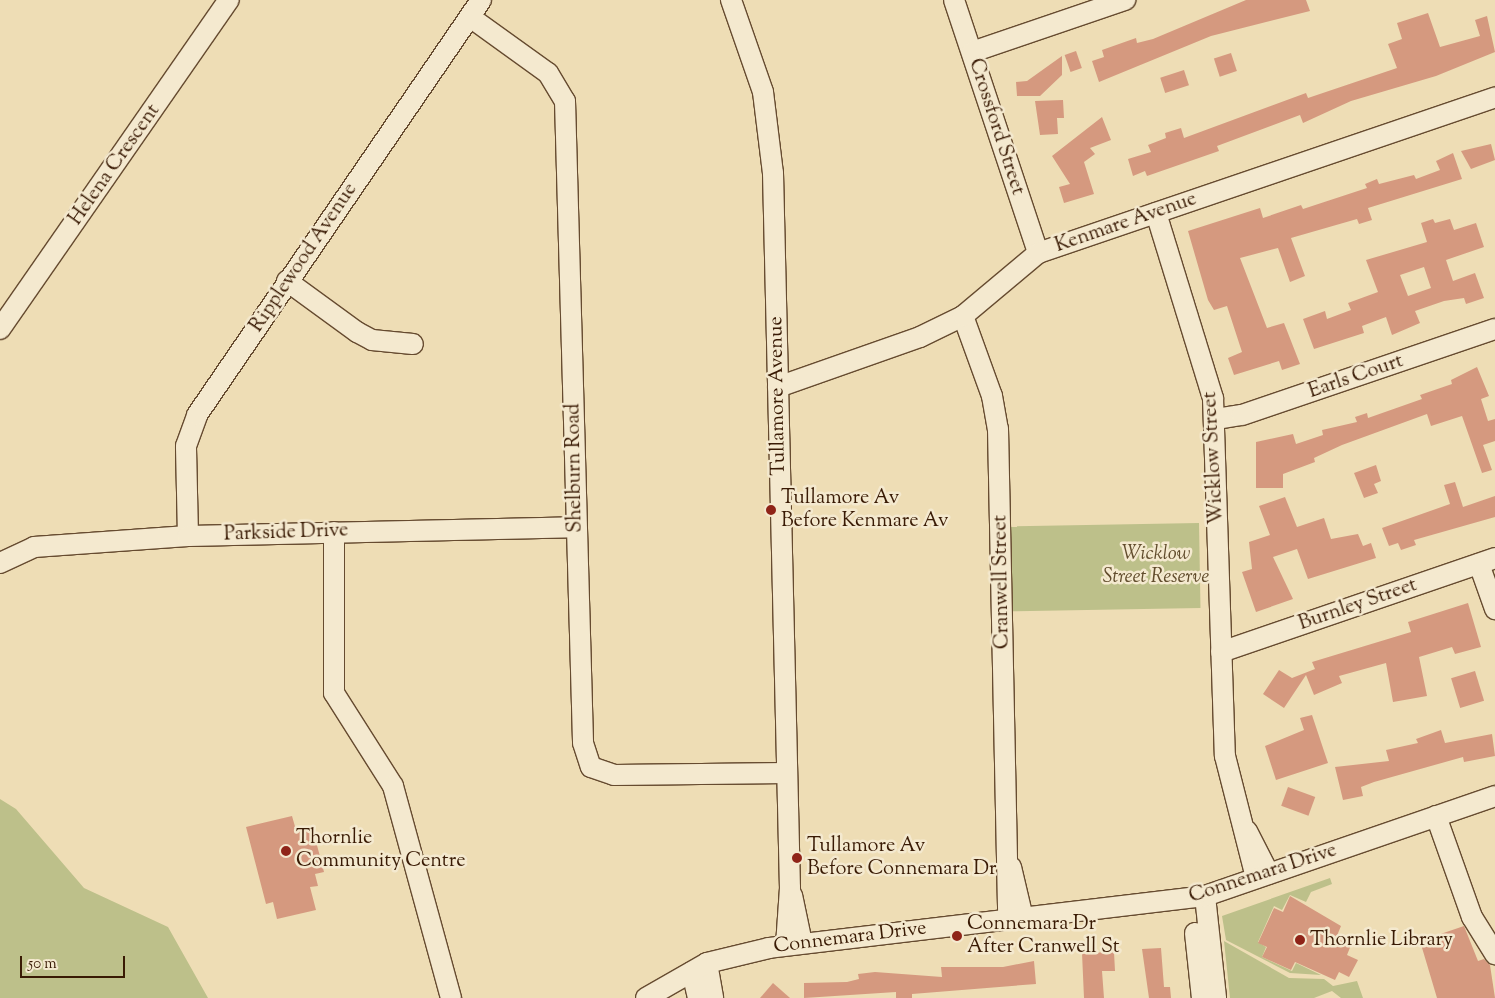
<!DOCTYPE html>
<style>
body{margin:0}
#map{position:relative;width:1495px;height:998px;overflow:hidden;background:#eeddb5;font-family:"Sorts Mill Goudy",serif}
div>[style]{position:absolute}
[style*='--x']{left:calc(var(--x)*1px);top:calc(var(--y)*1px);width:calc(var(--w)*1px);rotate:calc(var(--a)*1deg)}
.green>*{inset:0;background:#bdc08a;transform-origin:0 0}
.building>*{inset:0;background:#d5997f;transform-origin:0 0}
.roads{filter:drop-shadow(1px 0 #664b30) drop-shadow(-1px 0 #664b30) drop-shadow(0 1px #664b30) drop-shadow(0 -1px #664b30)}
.minor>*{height:20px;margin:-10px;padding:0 10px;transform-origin:10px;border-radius:10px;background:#f4e9cf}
.dots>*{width:14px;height:14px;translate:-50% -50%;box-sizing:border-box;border:2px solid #f4e9cf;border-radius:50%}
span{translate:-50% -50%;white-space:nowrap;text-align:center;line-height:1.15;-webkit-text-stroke:5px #f4e9cf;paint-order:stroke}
.street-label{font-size:20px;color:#391a04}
.poi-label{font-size:20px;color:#391a04}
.left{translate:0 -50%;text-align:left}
.park-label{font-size:20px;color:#614c2c;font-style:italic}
.scale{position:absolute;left:20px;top:956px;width:105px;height:22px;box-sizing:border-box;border:2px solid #391a04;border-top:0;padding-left:6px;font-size:15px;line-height:18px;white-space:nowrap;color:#391a04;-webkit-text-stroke:4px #f4e9cf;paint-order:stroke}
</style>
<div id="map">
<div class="green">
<i style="left:1199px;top:523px;width:85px;height:189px;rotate:89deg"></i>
<i style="clip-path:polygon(0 799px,16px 809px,84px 888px,168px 927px,208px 998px,0 998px)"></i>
<i style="clip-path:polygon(1330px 878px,1332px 884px,1311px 892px,1306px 902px,1290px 895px,1282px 910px,1274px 906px,1258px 942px,1266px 947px,1262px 957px,1292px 971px,1296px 963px,1321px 975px,1290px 973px,1226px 940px,1222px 916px)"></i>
<i style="clip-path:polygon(1224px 941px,1289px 978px,1324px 979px,1333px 986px,1357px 981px,1363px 998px,1341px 998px,1332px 991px,1314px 998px,1230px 998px)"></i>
</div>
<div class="building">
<i style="clip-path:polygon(1246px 0,1306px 0,1310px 11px,1211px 36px,1099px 82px,1092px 61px,1104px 57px,1102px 50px,1136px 38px,1137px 43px,1153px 39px)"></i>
<i style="clip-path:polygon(1428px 13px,1440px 47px,1480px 36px,1475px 20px,1487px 16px,1495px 52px,1436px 76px,1351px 101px,1303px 123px,1300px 115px,1217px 146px,1219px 151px,1147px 176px,1145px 171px,1133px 176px,1128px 159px,1151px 152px,1148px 145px,1166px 138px,1165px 133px,1181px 128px,1184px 138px,1306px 93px,1308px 98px,1397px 68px,1388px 44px,1402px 39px,1397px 23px)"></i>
<i style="left:1076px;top:51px;width:18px;height:12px;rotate:71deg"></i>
<i style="left:1231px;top:53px;width:19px;height:18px;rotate:72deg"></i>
<i style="clip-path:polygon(1062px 56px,1062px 75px,1040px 96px,1017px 96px,1016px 82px,1027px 81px)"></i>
<i style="left:1184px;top:70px;width:16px;height:25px;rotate:72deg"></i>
<i style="clip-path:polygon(1063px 100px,1064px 118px,1057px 118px,1058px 134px,1040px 135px,1035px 101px)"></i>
<i style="clip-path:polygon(1102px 117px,1111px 140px,1090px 148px,1095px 154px,1084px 162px,1094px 194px,1064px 203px,1059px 187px,1070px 184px,1052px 156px)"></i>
<i style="clip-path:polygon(1491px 144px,1495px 160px,1471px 169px,1461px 151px)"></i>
<i style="clip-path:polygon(1453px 153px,1462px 179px,1368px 208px,1372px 220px,1359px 224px,1357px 219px,1291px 238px,1305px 276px,1290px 282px,1278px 248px,1240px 258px,1267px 328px,1284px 323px,1300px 364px,1282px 370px,1279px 361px,1234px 375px,1228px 358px,1242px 352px,1227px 306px,1214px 310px,1208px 300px,1188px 231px,1260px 208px,1263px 218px,1301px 205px,1303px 209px,1367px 188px,1365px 184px,1377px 179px,1379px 184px,1414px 175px,1416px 179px,1440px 170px,1436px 161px)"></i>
<i style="clip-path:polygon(evenodd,1433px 219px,1435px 223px,1450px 219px,1454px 230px,1476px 223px,1484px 247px,1446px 260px,1453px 281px,1475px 273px,1484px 298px,1466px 304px,1464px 298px,1444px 301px,1415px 311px,1420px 323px,1392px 335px,1386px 317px,1362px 326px,1364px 333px,1314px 349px,1303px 319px,1325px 311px,1327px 319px,1351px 310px,1348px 303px,1378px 292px,1366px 260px,1427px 242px,1421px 223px,1433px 219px,1424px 267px,1431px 288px,1408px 296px,1400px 275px,1424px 267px)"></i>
<i style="clip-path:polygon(1477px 367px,1489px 396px,1481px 399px,1488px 421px,1495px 419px,1495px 441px,1483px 445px,1492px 470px,1482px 473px,1462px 416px,1431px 426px,1427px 414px,1342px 445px,1314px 458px,1315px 462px,1283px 474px,1283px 488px,1256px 488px,1256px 442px,1293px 434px,1296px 444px,1323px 435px,1322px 430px,1357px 422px,1355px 417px,1367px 413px,1368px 418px,1422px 399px,1420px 395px,1452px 384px,1451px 380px)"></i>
<i style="clip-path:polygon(1376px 465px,1381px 481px,1374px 484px,1378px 493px,1364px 498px,1354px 473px)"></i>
<i style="clip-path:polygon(1455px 482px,1463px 507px,1495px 496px,1495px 517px,1414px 540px,1416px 545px,1401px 550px,1398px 543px,1389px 546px,1382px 528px,1450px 504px,1444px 485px)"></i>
<i style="clip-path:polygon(1285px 497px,1297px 527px,1324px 518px,1331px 539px,1358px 534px,1363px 546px,1371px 543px,1376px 558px,1308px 579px,1297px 549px,1273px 557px,1293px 599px,1256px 612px,1242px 572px,1252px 569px,1249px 542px,1270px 535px,1259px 506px)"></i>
<i style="clip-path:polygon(1468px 603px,1481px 647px,1455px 654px,1452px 647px,1419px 657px,1427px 696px,1393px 702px,1386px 663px,1339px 676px,1342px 683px,1314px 695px,1306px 675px,1284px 708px,1263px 694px,1279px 670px,1292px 678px,1315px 669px,1312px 662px,1411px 632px,1408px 622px)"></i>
<i style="left:1475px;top:671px;width:31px;height:25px;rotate:73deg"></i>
<i style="clip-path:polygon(1312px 715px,1328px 763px,1276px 780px,1265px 746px,1304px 730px,1300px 718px)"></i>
<i style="clip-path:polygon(1441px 730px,1445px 743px,1492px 734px,1495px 756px,1464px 762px,1463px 757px,1374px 782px,1361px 787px,1363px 796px,1343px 800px,1335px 767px,1389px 761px,1386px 750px,1418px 743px,1416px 739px)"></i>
<i style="left:1288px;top:787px;width:29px;height:20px;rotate:20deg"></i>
<i style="clip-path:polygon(292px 816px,296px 830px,312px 826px,324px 872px,315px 874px,318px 886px,310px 887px,316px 910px,277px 919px,273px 902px,266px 904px,246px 827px)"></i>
<i style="clip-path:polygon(1290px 896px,1341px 926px,1336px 938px,1351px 945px,1347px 955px,1358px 960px,1349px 977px,1339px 972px,1335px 980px,1295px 962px,1291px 970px,1262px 957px,1267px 947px,1258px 943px,1274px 908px,1283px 912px)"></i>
<i style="clip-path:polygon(1464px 926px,1478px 961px,1484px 959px,1490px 965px,1495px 998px,1437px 998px,1420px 941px)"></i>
<i style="clip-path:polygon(1161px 948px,1164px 987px,1170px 987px,1171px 998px,1149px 998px,1142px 949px)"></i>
<i style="clip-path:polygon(1114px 952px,1115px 971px,1102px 971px,1104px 998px,1084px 998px,1082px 953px)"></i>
<i style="clip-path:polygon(1034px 961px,1036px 984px,912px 994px,912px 998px,896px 998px,896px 992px,804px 998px,804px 983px,847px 982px,859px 979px,858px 974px,875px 972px,942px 977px,941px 967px,1003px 967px)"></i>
<i style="clip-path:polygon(773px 983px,790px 998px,760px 998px)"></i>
</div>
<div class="roads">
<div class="minor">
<i style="--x:731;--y:0;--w:97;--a:70.8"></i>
<i style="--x:763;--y:92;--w:82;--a:83"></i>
<i style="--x:773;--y:173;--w:715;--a:88.64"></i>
<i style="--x:790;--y:888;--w:57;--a:94"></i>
<i style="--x:954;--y:0;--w:267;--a:71.6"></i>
<i style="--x:470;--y:17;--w:96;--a:35.7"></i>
<i style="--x:548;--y:73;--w:33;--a:59"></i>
<i style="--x:565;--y:101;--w:642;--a:88.39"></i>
<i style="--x:583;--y:743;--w:25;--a:72"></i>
<i style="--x:591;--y:767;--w:24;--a:19"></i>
<i style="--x:614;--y:775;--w:173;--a:-0.7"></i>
<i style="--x:972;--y:52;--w:162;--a:-18.8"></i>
<i style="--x:1156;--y:213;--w:194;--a:72.9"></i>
<i style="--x:1213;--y:398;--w:358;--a:88.1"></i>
<i style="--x:1225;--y:756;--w:126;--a:75.7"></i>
<i style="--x:287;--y:281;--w:87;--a:36.1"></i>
<i style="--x:357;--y:332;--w:17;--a:28"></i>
<i style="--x:372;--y:340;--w:41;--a:5.6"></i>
<i style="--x:963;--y:316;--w:85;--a:70.1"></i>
<i style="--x:992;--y:396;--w:34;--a:80"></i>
<i style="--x:998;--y:429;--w:491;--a:88.8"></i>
<i style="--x:0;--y:329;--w:401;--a:-55.2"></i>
<i style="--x:778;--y:387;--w:151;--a:-19.4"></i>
<i style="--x:920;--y:337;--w:48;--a:-26"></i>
<i style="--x:963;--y:316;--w:98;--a:-40"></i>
<i style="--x:1038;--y:253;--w:483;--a:-18.8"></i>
<i style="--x:1216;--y:419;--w:26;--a:-9"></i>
<i style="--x:1242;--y:415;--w:267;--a:-18.8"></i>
<i style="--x:334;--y:532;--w:161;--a:90"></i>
<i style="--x:334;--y:693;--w:110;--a:57.6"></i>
<i style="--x:393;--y:786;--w:220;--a:74.7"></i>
<i style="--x:188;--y:536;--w:90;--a:-91.3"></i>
<i style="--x:186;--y:446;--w:33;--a:-70"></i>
<i style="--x:197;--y:415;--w:503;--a:-55.61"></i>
<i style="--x:0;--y:563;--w:38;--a:-25"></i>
<i style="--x:34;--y:547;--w:154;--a:-4.1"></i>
<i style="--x:188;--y:536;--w:388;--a:-1.3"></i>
<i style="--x:1479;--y:564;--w:48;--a:70.4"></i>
<i style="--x:1221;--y:652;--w:290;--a:-18.9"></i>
<i style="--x:1436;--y:816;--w:107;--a:70.4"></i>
<i style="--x:1472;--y:917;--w:44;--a:58.1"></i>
<i style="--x:1247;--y:831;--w:48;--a:62.9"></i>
<i style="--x:1011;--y:867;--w:52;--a:76.8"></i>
<i style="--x:792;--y:895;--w:49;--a:78.2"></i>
<i style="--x:1205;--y:896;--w:103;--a:83.8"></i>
<i style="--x:1195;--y:933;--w:65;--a:83.9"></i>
<i style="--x:707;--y:963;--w:36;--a:80"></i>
<i style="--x:692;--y:972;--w:27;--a:77"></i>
<i style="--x:646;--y:998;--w:70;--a:-29.8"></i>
<i style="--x:707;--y:963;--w:64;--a:-13.6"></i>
<i style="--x:769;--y:948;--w:439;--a:-6.8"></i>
<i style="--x:1205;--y:896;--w:307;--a:-19"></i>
</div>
</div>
<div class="dots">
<i style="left:771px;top:510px;background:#8f2418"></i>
<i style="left:286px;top:851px;background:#8f2418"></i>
<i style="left:797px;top:858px;background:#8f2418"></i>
<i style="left:957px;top:936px;background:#8f2418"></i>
<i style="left:1300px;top:940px;background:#8f2418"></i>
</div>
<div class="street-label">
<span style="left:996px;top:127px;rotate:72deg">Crossford Street</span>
<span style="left:115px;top:165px;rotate:-55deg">Helena Crescent</span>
<span style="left:1126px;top:223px;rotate:-19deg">Kenmare Avenue</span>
<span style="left:304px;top:258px;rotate:-56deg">Ripplewood Avenue</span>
<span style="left:1356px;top:377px;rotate:-19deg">Earls Court</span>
<span style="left:778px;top:396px;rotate:-91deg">Tullamore Avenue</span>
<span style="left:1214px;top:458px;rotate:-93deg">Wicklow Street</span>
<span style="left:575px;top:468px;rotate:-91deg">Shelburn Road</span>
<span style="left:286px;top:533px;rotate:-2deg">Parkside Drive</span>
<span style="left:1002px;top:582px;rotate:-91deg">Cranwell Street</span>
<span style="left:1358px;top:605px;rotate:-19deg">Burnley Street</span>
<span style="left:1263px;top:874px;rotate:-18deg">Connemara Drive</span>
<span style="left:850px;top:938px;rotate:-7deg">Connemara Drive</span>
</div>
<div class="poi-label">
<span class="left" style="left:781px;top:510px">Tullamore Av<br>Before Kenmare Av</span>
<span class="left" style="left:296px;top:850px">Thornlie<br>Community Centre</span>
<span class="left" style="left:807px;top:858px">Tullamore Av<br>Before Connemara Dr</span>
<span class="left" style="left:967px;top:936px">Connemara Dr<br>After Cranwell St</span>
<span class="left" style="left:1310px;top:940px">Thornlie Library</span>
</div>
<div class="park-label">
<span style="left:1156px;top:566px">Wicklow<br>Street Reserve</span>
</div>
<div class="scale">50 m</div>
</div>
